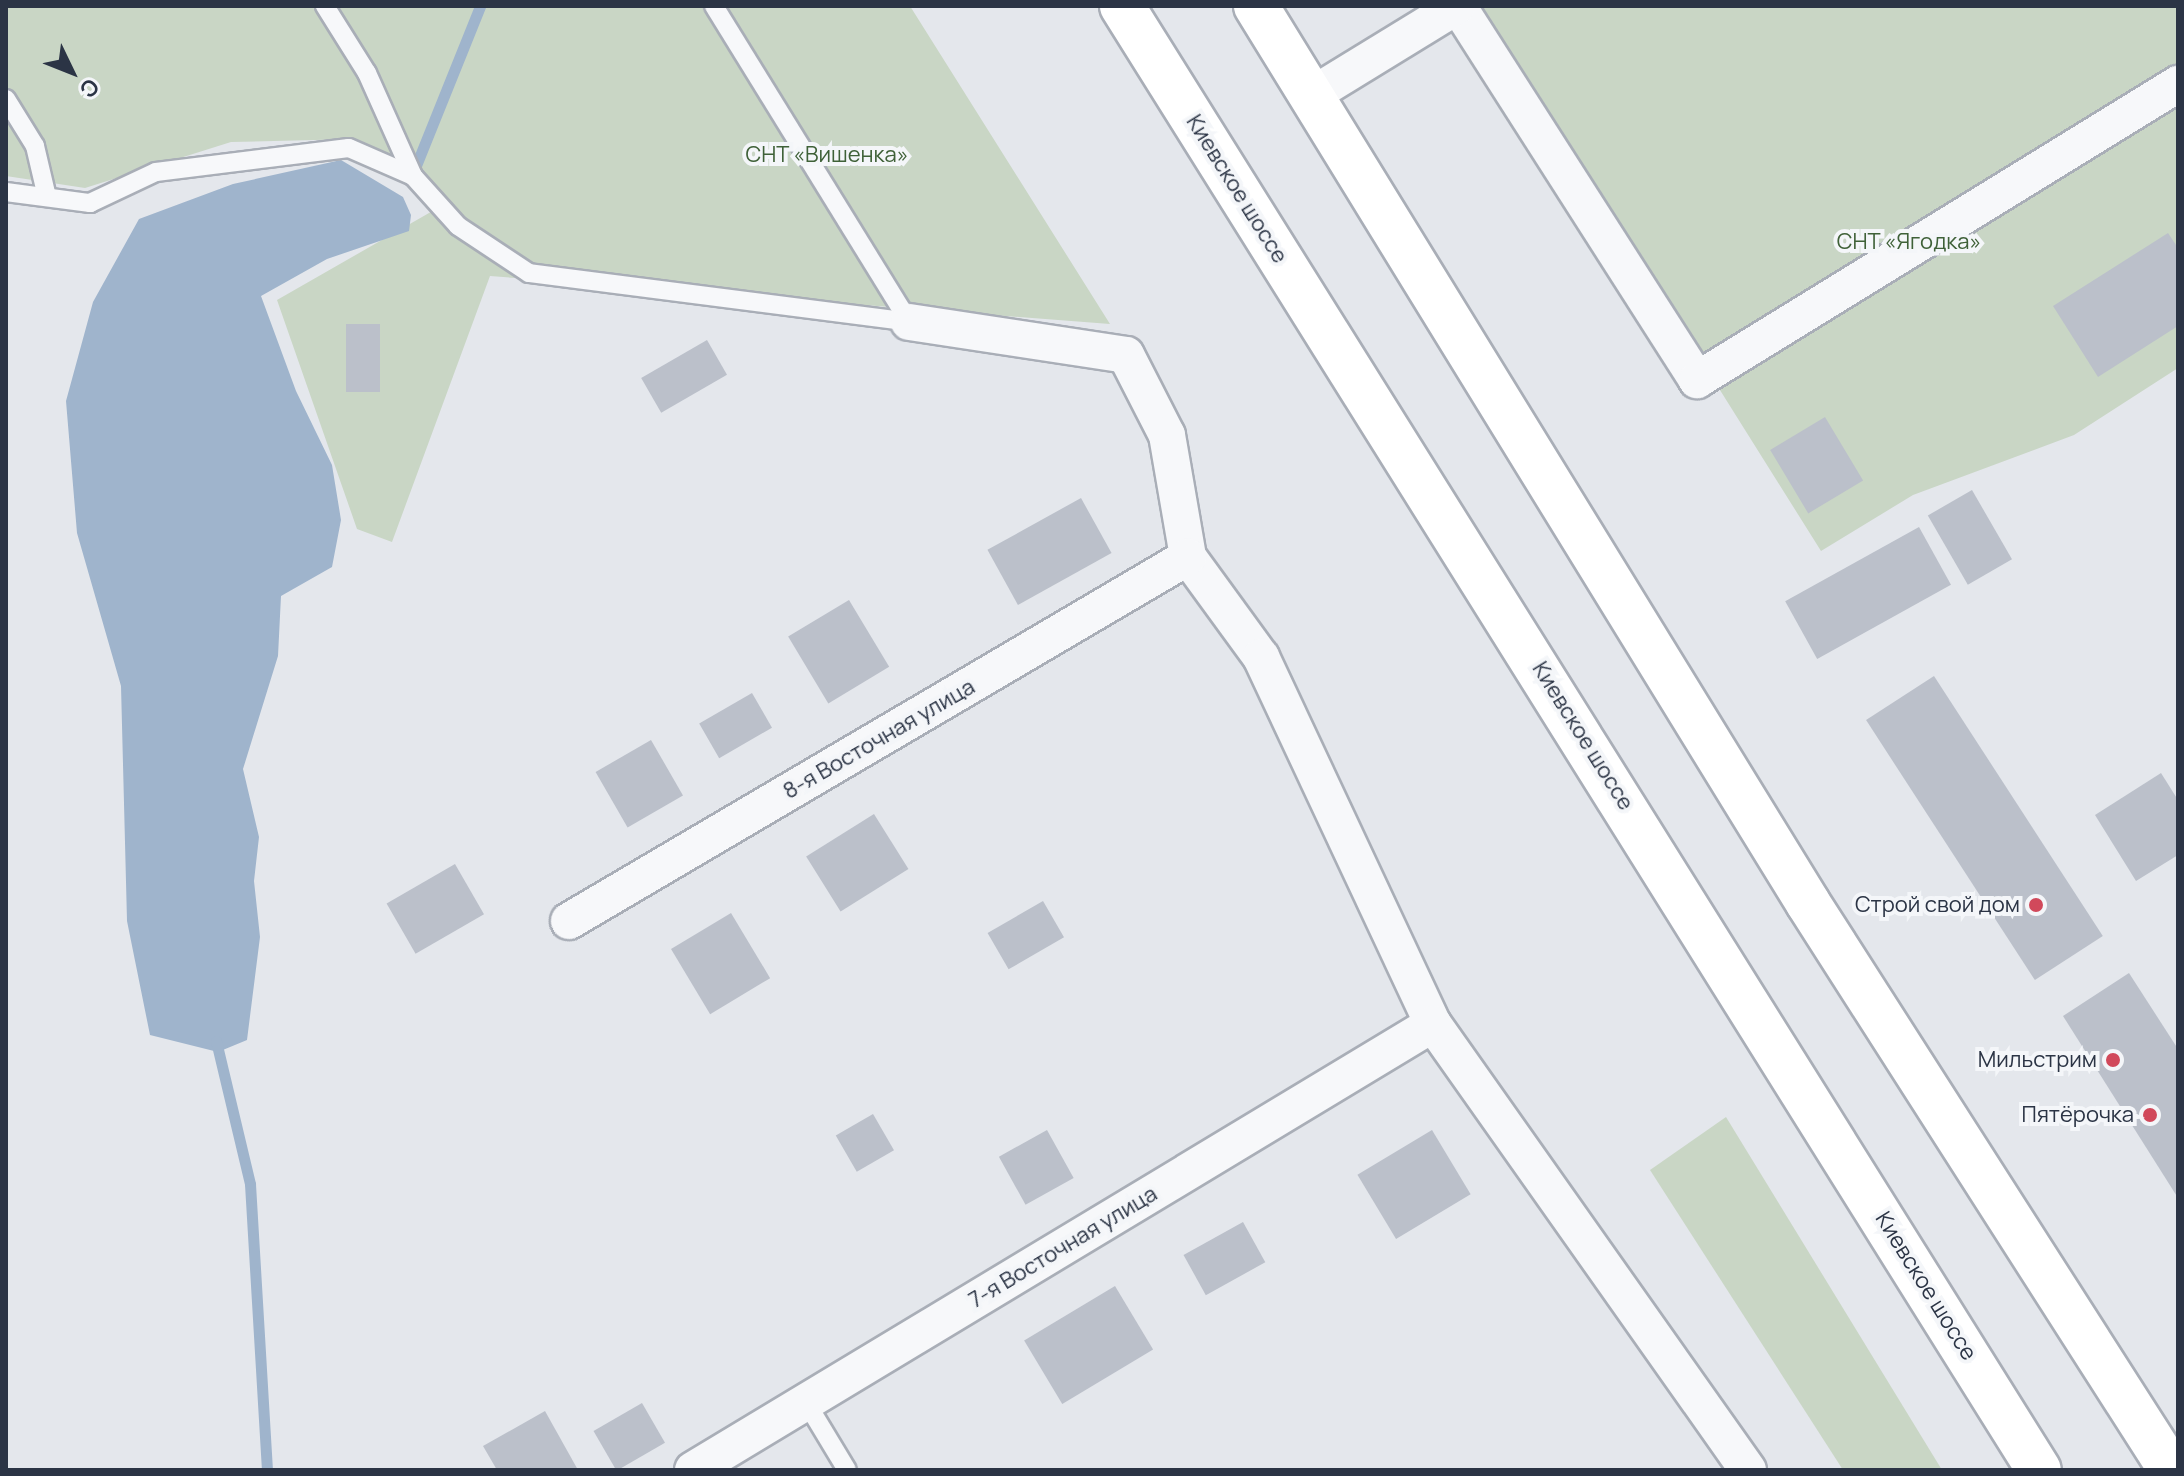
<!DOCTYPE html>
<meta charset="utf-8">
<style>
body{margin:0}
#map{position:relative;width:2184px;height:1476px;overflow:hidden;background:#e4e7ec;font-family:Manrope,sans-serif}
div>[style]{position:absolute}
[style*='--x']{left:calc(var(--x)*1px);top:calc(var(--y)*1px);width:calc(var(--w)*1px);rotate:calc(var(--a)*1deg)}
.green>*{inset:0;background:#c9d6c5}
.water>*{inset:0;background:#9fb4cc}
.stream>*{height:11px;margin:-5.5px;padding:0 5.5px;transform-origin:5.5px;border-radius:5.5px;background:#9fb4cc}
.building>*{inset:0;background:#bbc0ca;transform-origin:0 0}
.roads{filter:drop-shadow(2px 0 #a9aeb7) drop-shadow(-2px 0 #a9aeb7) drop-shadow(0 2px #a9aeb7) drop-shadow(0 -2px #a9aeb7)}
.service>*{height:18px;margin:-9px;padding:0 9px;transform-origin:9px;border-radius:9px;background:#f7f8fa}
.minor>*{height:36px;margin:-18px;padding:0 18px;transform-origin:18px;border-radius:18px;background:#f7f8fa}
.trunk>*{height:44px;margin:-22px;padding:0 22px;transform-origin:22px;border-radius:22px;background:#fff}
.dots>*{width:22px;height:22px;translate:-50% -50%;box-sizing:border-box;border:4px solid #f4f6f9;border-radius:50%}
span{translate:-50% -50%;white-space:nowrap;text-align:center;line-height:1.15;-webkit-text-stroke:8px #f4f6f9;paint-order:stroke}
.park-label{font-size:22px;color:#3f6138}
.street-label{font-size:22px;color:#2b3445}
.poi-label{font-size:22px;color:#2b3445}
.right{translate:-100% -50%;text-align:right}
.frame{position:absolute;inset:0;border:8px solid #2b3445;pointer-events:none}
.north{position:absolute;left:32px;top:32px;width:80px;height:80px;-webkit-text-stroke:6px #f4f6f9;paint-order:stroke;rotate:133deg;font-size:22px;font-weight:700;line-height:32px;text-align:center;color:#2b3445}
.north::after{content:'';display:block;margin:auto;width:28px;height:36px;background:#2b3445;clip-path:polygon(50% 0,100% 100%,50% 72%,0 100%)}
</style>
<div id="map">
<div class="green">
<i style="clip-path:polygon(6px 6px,910px 6px,1110px 324px,490px 276px,392px 542px,357px 529px,277px 300px,443px 205px,355px 139px,231px 142px,85px 188px,6px 176px)"></i>
<i style="clip-path:polygon(1479px 6px,2178px 6px,2178px 368px,2074px 435px,1913px 495px,1821px 551px)"></i>
<i style="clip-path:polygon(1726px 1117px,1942px 1470px,1843px 1470px,1650px 1170px)"></i>
</div>
<div class="water">
<i style="clip-path:polygon(341px 160px,403px 197px,411px 215px,409px 231px,327px 259px,261px 296px,296px 391px,332px 465px,341px 520px,332px 567px,281px 596px,278px 656px,243px 769px,259px 837px,254px 881px,260px 937px,247px 1040px,218px 1052px,150px 1035px,127px 921px,121px 686px,77px 533px,66px 401px,93px 302px,139px 219px,233px 184px)"></i>
</div>
<div class="stream">
<i style="--x:415;--y:168;--w:175;--a:-68.1"></i>
<i style="--x:216;--y:1041;--w:147;--a:76.6"></i>
<i style="--x:250;--y:1184;--w:287;--a:86.6"></i>
</div>
<div class="building">
<i style="clip-path:polygon(2168px 233px,2178px 248px,2178px 326px,2098px 377px,2053px 306px)"></i>
<i style="left:346px;top:324px;width:34px;height:68px"></i>
<i style="left:707px;top:340px;width:40px;height:76px;rotate:60deg"></i>
<i style="left:1825px;top:417px;width:74px;height:64px;rotate:59deg"></i>
<i style="left:1972px;top:490px;width:80px;height:51px;rotate:60deg"></i>
<i style="left:1081px;top:498px;width:63px;height:107px;rotate:61deg"></i>
<i style="left:1919px;top:527px;width:66px;height:153px;rotate:61deg"></i>
<i style="left:849px;top:600px;width:78px;height:71px;rotate:59deg"></i>
<i style="left:1934px;top:676px;width:310px;height:81px;rotate:57deg"></i>
<i style="left:752px;top:693px;width:40px;height:61px;rotate:60deg"></i>
<i style="left:651px;top:740px;width:64px;height:64px;rotate:60deg"></i>
<i style="clip-path:polygon(2161px 773px,2178px 800px,2178px 855px,2136px 881px,2095px 815px)"></i>
<i style="left:874px;top:814px;width:65px;height:80px;rotate:58deg"></i>
<i style="left:455px;top:864px;width:58px;height:79px;rotate:60deg"></i>
<i style="left:1043px;top:901px;width:42px;height:64px;rotate:60deg"></i>
<i style="left:731px;top:913px;width:76px;height:70px;rotate:59deg"></i>
<i style="clip-path:polygon(2129px 973px,2178px 1049px,2178px 1198px,2063px 1016px)"></i>
<i style="left:873px;top:1114px;width:42px;height:43px;rotate:60deg"></i>
<i style="left:1047px;top:1130px;width:55px;height:55px;rotate:61deg"></i>
<i style="left:1432px;top:1130px;width:75px;height:87px;rotate:59deg"></i>
<i style="left:1243px;top:1222px;width:46px;height:68px;rotate:61deg"></i>
<i style="left:1115px;top:1286px;width:74px;height:106px;rotate:59deg"></i>
<i style="left:642px;top:1403px;width:46px;height:56px;rotate:60deg"></i>
<i style="clip-path:polygon(545px 1411px,578px 1470px,497px 1470px,483px 1446px)"></i>
</div>
<div class="roads">
<div class="service">
<i style="--x:325;--y:6;--w:79;--a:57.9"></i>
<i style="--x:367;--y:73;--w:113;--a:65.9"></i>
<i style="--x:714;--y:6;--w:371;--a:58.3"></i>
<i style="--x:6;--y:99;--w:55;--a:58.3"></i>
<i style="--x:35;--y:146;--w:52;--a:76.8"></i>
<i style="--x:6;--y:192;--w:85;--a:7.5"></i>
<i style="--x:90;--y:203;--w:73;--a:-25.2"></i>
<i style="--x:156;--y:172;--w:194;--a:-7.1"></i>
<i style="--x:349;--y:148;--w:70;--a:23.6"></i>
<i style="--x:413;--y:176;--w:67;--a:48"></i>
<i style="--x:458;--y:226;--w:85;--a:33.5"></i>
<i style="--x:529;--y:273;--w:383;--a:7.3"></i>
<i style="--x:806;--y:1402;--w:79;--a:58.9"></i>
</div>
<div class="minor">
<i style="--x:1458;--y:6;--w:444;--a:57.4"></i>
<i style="--x:1697;--y:380;--w:565;--a:-31.61"></i>
<i style="--x:1312;--y:95;--w:170;--a:-31.5"></i>
<i style="--x:909;--y:322;--w:219;--a:8.6"></i>
<i style="--x:1126;--y:355;--w:90;--a:62.9"></i>
<i style="--x:1167;--y:435;--w:124;--a:80.2"></i>
<i style="--x:1188;--y:557;--w:124;--a:53.9"></i>
<i style="--x:1261;--y:657;--w:405;--a:64.9"></i>
<i style="--x:1433;--y:1024;--w:546;--a:54.77"></i>
<i style="--x:569;--y:921;--w:718;--a:-30.46"></i>
<i style="--x:693;--y:1470;--w:864;--a:-31.08"></i>
</div>
<div class="trunk">
<i style="--x:1122;--y:6;--w:1727;--a:57.94"></i>
<i style="--x:1256;--y:6;--w:1053;--a:58.39"></i>
<i style="--x:1808;--y:903;--w:673;--a:57.37"></i>
</div>
</div>
<div class="dots">
<i style="left:2036px;top:905px;background:#d1495b"></i>
<i style="left:2113px;top:1060px;background:#d1495b"></i>
<i style="left:2150px;top:1115px;background:#d1495b"></i>
</div>
<div class="park-label">
<span style="left:827px;top:155px">СНТ «Вишенка»</span>
<span style="left:1909px;top:242px">СНТ «Ягодка»</span>
</div>
<div class="street-label">
<span style="left:1237px;top:189px;rotate:58deg">Киевское шоссе</span>
<span style="left:1583px;top:736px;rotate:58deg">Киевское шоссе</span>
<span style="left:879px;top:739px;rotate:-30deg">8-я Восточная улица</span>
<span style="left:1063px;top:1247px;rotate:-31deg">7-я Восточная улица</span>
<span style="left:1926px;top:1286px;rotate:58deg">Киевское шоссе</span>
</div>
<div class="poi-label">
<span class="right" style="left:2020px;top:905px">Строй свой дом</span>
<span class="right" style="left:2097px;top:1060px">Мильстрим</span>
<span class="right" style="left:2134px;top:1115px">Пятёрочка</span>
</div>
<div class="frame"></div>
<div class="north">С</div>
</div>
